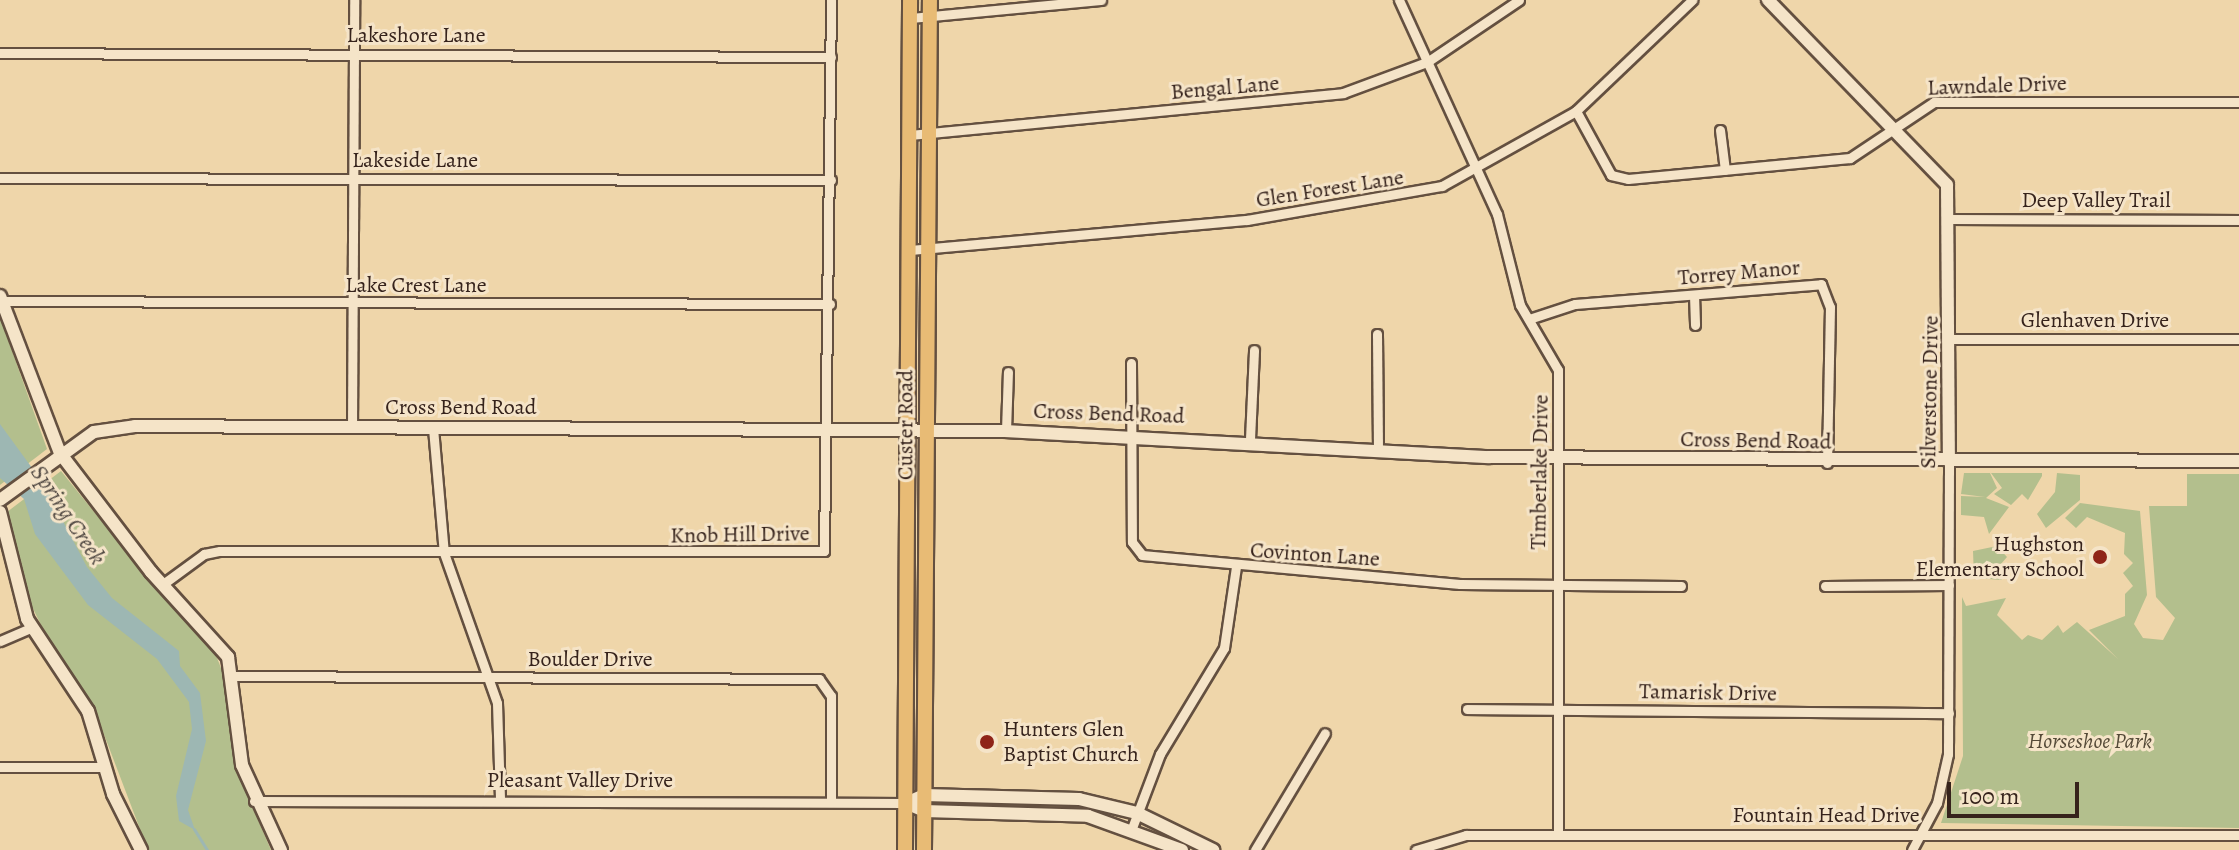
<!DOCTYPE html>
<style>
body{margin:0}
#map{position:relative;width:2239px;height:850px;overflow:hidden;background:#efd6aa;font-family:Alegreya,serif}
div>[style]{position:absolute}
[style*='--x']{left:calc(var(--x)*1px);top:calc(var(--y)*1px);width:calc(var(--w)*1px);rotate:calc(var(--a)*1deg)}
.green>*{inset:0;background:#b3bf8d}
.water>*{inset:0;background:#9db7b3}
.stream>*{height:3px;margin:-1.5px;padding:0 1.5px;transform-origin:1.5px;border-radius:1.5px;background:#9db7b3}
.roads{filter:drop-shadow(2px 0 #645040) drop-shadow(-2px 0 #645040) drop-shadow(0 2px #645040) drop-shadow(0 -2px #645040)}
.street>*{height:9px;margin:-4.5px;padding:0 4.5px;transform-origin:4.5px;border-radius:4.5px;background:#f5e4c8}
.secondary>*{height:12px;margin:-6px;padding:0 6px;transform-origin:6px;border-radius:6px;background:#f5e4c8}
.primary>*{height:14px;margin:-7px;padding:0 7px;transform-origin:7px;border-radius:7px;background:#e8bb75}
.dots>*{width:22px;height:22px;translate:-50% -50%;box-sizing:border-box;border:4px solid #f5e4c8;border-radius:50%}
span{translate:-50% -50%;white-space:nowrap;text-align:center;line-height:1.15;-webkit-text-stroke:6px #f5e4c8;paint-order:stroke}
.street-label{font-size:22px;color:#36231c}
.poi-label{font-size:22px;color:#36231c}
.right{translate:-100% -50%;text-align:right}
.left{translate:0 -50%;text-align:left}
.park-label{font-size:22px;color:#554a38;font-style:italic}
.water-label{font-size:24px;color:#504842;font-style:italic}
.scale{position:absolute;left:1947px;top:782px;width:132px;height:36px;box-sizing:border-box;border:4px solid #36231c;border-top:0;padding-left:10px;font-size:24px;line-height:28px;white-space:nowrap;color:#36231c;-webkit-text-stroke:6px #f5e4c8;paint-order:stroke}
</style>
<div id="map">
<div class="green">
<i style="clip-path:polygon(0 317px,47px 449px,0 485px)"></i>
<i style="clip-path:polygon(61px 471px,162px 596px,212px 645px,228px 686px,235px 767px,271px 850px,148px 850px,92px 703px,55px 654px,24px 590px,7px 512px)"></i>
<i style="clip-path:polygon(1964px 473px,1990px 473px,1997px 488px,1986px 498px,2009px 507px,1989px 534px,1984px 517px,1961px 515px,1961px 496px,1985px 497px,1961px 494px)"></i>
<i style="clip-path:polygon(1991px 473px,2042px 473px,2042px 476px,2028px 500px,2022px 494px,2011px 505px,1994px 494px,2002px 488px)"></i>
<i style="clip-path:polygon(2057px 473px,2080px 475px,2080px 500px,2046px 528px,2037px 514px,2055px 492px)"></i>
<i style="clip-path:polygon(2187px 474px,2239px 474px,2239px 828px,1941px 823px,1963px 756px,1962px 597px,1966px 606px,2006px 598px,1997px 615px,2022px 640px,2028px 635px,2042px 640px,2058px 625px,2063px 633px,2077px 622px,2118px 659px,2089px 630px,2125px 616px,2125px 594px,2133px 586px,2123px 573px,2133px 563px,2124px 554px,2125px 533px,2087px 517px,2076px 528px,2065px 518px,2080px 503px,2140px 511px,2147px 595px,2134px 624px,2143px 638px,2163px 640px,2175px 618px,2156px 597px,2149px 506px,2187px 506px)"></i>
<i style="clip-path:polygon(1997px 546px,2007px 557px,1994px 572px,2002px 580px,1974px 578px,1973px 551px)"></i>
</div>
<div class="water">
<i style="clip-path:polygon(0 424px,43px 483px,87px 567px,112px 598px,179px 651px,180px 666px,200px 693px,206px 741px,188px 810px,195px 830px,179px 821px,176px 796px,192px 729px,189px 702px,157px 659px,88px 605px,35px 534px,24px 499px,0 478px)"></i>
</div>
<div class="stream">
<i style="--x:194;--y:829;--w:25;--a:58"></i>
</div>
<div class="roads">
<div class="street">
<i style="--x:1399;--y:0;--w:235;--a:65.4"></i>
<i style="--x:1497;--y:214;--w:94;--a:75.8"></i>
<i style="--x:1520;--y:305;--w:75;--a:59.7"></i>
<i style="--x:1558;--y:370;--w:465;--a:90"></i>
<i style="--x:910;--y:18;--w:192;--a:-5.4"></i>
<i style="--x:0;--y:53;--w:831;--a:0.28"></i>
<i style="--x:1576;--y:111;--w:73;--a:61.3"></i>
<i style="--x:1611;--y:175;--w:17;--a:13"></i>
<i style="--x:1628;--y:179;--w:223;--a:-5.4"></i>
<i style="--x:1850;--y:158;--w:101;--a:-33.7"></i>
<i style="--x:1934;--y:102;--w:305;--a:0"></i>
<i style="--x:1720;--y:130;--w:40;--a:82.9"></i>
<i style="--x:909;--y:135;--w:436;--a:-5.5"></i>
<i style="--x:1343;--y:93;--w:90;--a:-20.3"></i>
<i style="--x:1427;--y:62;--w:111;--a:-34"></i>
<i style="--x:0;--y:178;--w:831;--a:0.14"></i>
<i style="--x:1953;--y:219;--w:286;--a:0.2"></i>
<i style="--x:909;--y:250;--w:339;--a:-5.1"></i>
<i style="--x:1247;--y:220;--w:198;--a:-9.9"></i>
<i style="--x:1442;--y:186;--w:154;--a:-29.2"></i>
<i style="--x:1576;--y:111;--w:161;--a:-43.7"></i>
<i style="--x:1694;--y:295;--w:30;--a:88"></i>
<i style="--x:3;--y:301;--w:827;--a:0.21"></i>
<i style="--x:1529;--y:319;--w:48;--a:-18.1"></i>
<i style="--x:1575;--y:304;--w:247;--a:-4.6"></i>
<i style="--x:1821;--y:284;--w:25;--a:69"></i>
<i style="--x:1830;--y:307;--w:156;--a:91.1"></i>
<i style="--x:1377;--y:334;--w:117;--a:89.5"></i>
<i style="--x:1951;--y:339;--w:288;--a:0"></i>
<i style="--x:1131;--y:363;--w:179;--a:89.7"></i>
<i style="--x:1132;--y:542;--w:16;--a:52"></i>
<i style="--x:1142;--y:555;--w:319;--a:5.2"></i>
<i style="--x:1460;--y:584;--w:221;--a:0.5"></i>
<i style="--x:352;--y:428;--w:428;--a:-89.7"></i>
<i style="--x:433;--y:428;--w:125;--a:85"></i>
<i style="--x:444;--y:553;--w:159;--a:70.5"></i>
<i style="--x:497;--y:703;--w:97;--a:88.2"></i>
<i style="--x:1006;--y:431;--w:59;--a:-88.1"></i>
<i style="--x:1250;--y:439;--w:89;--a:-87.4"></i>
<i style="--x:163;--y:584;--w:51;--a:-36.2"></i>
<i style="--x:204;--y:554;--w:16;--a:-11"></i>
<i style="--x:220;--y:551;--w:604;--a:0"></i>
<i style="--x:824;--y:551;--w:551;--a:-89.27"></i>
<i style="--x:1825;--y:586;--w:124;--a:-0.5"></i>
<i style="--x:0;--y:641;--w:34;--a:-23"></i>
<i style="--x:235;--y:676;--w:584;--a:0.29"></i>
<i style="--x:819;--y:679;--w:21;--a:55"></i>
<i style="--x:831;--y:696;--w:106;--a:90"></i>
<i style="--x:1467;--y:709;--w:482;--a:0.5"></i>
<i style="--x:0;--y:767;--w:105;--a:0"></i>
<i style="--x:254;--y:801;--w:652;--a:0.18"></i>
<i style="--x:1132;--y:828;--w:79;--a:-69.3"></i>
<i style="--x:1160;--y:754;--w:124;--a:-58.9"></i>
<i style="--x:1224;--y:648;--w:82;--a:-81.6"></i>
<i style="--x:1255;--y:850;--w:136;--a:-59.1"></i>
<i style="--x:1416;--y:850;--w:52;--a:-16.7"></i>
<i style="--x:1466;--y:835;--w:773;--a:0"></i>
<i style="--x:1912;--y:850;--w:53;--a:-62"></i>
<i style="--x:1937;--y:803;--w:50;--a:-77.3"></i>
<i style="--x:1948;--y:754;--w:293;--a:-89.8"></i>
</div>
<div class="secondary">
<i style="--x:1768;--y:0;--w:257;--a:45.9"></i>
<i style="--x:1947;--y:185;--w:276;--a:89.6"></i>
<i style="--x:0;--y:296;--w:168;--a:69.1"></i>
<i style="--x:60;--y:453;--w:150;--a:52.6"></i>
<i style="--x:151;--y:572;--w:115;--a:47.8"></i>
<i style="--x:228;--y:657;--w:109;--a:82.6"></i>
<i style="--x:242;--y:765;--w:94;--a:65.4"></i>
<i style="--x:0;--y:500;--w:116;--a:-35.9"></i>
<i style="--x:94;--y:432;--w:41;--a:-8.3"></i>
<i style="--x:135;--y:426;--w:871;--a:0.33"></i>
<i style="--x:1006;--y:431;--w:483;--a:3.1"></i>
<i style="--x:1488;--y:457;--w:751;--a:0.31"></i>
<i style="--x:0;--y:512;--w:110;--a:75.8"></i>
<i style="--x:27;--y:619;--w:110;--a:56.5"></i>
<i style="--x:88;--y:711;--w:87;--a:73.2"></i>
<i style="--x:113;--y:794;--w:63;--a:63.4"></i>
<i style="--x:906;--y:803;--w:20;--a:-24"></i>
<i style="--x:924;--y:795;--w:155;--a:1.5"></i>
<i style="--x:1079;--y:799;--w:60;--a:13.6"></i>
<i style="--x:1137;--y:813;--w:85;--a:26"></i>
<i style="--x:906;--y:803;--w:20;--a:24"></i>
<i style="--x:924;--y:811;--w:164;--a:1.7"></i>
<i style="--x:1088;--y:816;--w:100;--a:19.9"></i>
</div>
<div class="primary">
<i style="--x:905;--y:850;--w:850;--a:-89.66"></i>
<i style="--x:924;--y:850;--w:850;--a:-89.6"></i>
</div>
</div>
<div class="dots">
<i style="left:2100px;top:557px;background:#8f2418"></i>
<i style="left:987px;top:742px;background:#8f2418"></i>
</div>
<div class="street-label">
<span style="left:416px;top:36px">Lakeshore Lane</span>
<span style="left:1997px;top:86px;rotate:-2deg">Lawndale Drive</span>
<span style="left:1225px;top:88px;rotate:-5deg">Bengal Lane</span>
<span style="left:415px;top:161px">Lakeside Lane</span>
<span style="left:1330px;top:189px;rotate:-9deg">Glen Forest Lane</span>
<span style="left:2096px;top:201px">Deep Valley Trail</span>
<span style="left:1739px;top:273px;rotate:-5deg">Torrey Manor</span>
<span style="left:416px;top:286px">Lake Crest Lane</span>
<span style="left:2095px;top:321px">Glenhaven Drive</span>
<span style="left:1930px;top:392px;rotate:-89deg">Silverstone Drive</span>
<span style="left:461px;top:408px">Cross Bend Road</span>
<span style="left:1109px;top:414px;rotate:2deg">Cross Bend Road</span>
<span style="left:906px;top:425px;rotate:-90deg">Custer Road</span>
<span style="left:1756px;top:441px;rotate:1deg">Cross Bend Road</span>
<span style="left:1540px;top:472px;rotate:-89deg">Timberlake Drive</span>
<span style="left:740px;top:535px;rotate:-1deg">Knob Hill Drive</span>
<span style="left:1315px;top:555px;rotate:4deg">Covinton Lane</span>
<span style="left:590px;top:660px">Boulder Drive</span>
<span style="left:1708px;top:693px;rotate:1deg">Tamarisk Drive</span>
<span style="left:580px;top:781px">Pleasant Valley Drive</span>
<span style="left:1826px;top:816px">Fountain Head Drive</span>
</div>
<div class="poi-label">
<span class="right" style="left:2084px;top:557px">Hughston<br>Elementary School</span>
<span class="left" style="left:1003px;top:742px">Hunters Glen<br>Baptist Church</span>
</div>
<div class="park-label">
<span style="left:2090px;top:742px">Horseshoe Park</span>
</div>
<div class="water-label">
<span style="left:68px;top:515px;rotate:56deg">Spring Creek</span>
</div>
<div class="scale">100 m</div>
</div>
